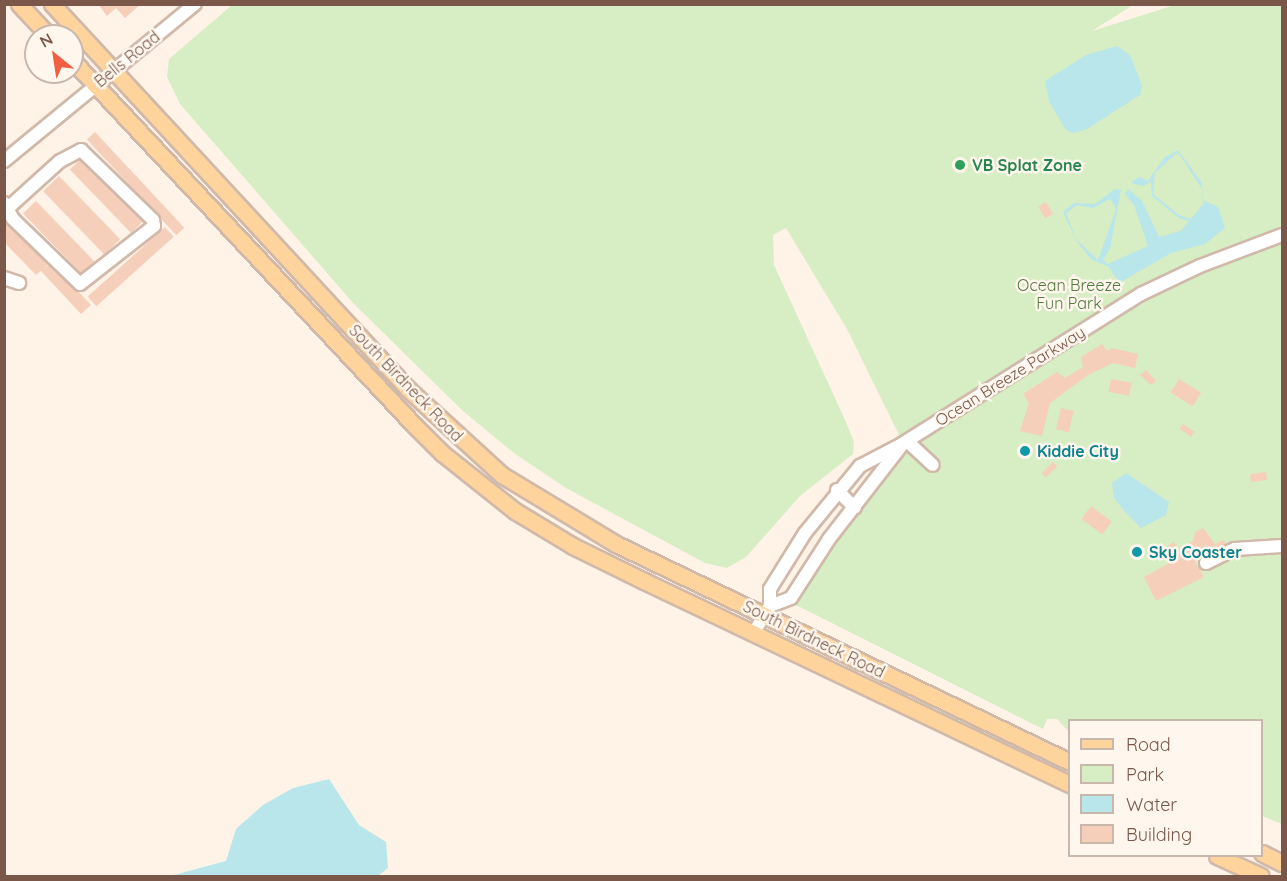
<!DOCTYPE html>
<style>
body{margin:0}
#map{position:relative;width:1287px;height:881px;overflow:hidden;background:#fef3e6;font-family:Quicksand,sans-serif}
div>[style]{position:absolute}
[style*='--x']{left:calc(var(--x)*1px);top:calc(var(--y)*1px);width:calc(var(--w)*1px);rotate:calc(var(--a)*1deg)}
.green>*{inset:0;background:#d7edc3}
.water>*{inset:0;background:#b8e6ea}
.building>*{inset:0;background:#f6cfbb;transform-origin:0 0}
.roads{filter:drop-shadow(2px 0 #d1b9aa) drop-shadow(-2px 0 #d1b9aa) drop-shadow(0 2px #d1b9aa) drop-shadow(0 -2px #d1b9aa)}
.minor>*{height:12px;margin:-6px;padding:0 6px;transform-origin:6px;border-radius:6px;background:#fff}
.major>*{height:15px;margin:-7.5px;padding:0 7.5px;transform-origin:7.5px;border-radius:7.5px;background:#ffd49c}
.dots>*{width:16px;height:16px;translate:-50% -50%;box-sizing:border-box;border:3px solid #fff7ee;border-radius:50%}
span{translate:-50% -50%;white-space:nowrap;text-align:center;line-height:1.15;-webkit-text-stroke:5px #fff7ee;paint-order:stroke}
.street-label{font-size:16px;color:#7a5748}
.leisure-label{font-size:16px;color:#27864d;font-weight:700}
.left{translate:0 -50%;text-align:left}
.park-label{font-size:16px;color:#527a3c}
.culture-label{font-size:16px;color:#0d838f;font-weight:700}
.frame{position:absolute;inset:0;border:6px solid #7a5748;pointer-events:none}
.legend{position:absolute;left:1068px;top:719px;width:195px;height:138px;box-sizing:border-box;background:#fff7ee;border:2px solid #cab7ac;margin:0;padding:8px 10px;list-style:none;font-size:18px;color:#7a5748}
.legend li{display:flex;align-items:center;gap:12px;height:30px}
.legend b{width:30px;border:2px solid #cab7ac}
.north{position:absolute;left:24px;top:24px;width:60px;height:60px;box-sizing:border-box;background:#fff7ee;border:2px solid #cab7ac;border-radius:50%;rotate:330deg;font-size:16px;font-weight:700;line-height:24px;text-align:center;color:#7a5748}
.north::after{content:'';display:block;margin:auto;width:21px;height:27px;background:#f15e42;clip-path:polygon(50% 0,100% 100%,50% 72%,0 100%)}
</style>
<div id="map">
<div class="green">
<i style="clip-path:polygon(232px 5px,1133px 5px,1092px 31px,1175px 5px,1282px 5px,1282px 824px,1262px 816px,1262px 720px,1070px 720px,1069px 732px,1057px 719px,1047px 719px,1043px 729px,794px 604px,899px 435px,847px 329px,786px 228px,773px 235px,774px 265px,845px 420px,854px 442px,853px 454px,800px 496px,746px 557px,727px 568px,705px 563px,566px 488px,514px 453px,463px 411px,354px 304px,180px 104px,167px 77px,169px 59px)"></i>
</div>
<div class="water">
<i style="clip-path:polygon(1117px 46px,1130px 55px,1142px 85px,1140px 95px,1087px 129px,1074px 133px,1066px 130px,1049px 102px,1045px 81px,1086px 55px)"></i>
<i style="clip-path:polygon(evenodd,1178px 150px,1202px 183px,1203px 200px,1218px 207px,1225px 228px,1205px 244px,1171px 253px,1119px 283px,1109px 267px,1091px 259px,1076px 240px,1063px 212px,1074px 203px,1095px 204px,1115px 189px,1121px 190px,1110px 248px,1103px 260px,1108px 264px,1148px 246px,1134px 205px,1125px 194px,1128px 189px,1142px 201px,1159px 237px,1181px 231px,1189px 221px,1179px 218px,1152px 196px,1151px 182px,1143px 186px,1131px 183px,1139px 177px,1148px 181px,1164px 158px,1178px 150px,1178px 152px,1202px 189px,1203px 204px,1191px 219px,1179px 215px,1153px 194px,1155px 173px,1178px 152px,1178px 150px,1110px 199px,1116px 209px,1098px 260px,1076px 239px,1066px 213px,1077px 205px,1093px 208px,1110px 199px)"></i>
<i style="clip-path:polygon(1126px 473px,1169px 502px,1166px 515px,1141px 528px,1126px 513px,1114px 498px,1112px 483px)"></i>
<i style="clip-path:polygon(329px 779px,359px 825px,386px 842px,388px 868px,378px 876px,170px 876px,226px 861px,236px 829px,263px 805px,293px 788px)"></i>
</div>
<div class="building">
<i style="clip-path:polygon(98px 4px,141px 4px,125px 18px,116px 8px,107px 16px)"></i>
<i style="left:95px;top:132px;width:131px;height:11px;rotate:47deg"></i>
<i style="left:85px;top:155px;width:88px;height:21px;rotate:46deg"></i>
<i style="left:59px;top:176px;width:88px;height:22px;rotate:46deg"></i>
<i style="left:36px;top:201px;width:86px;height:18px;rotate:46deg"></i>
<i style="left:1046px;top:202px;width:14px;height:9px;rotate:60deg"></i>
<i style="clip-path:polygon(4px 219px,48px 264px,44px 269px,51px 262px,91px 305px,81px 314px,41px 271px,36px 275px,4px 242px)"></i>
<i style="left:165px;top:227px;width:13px;height:104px;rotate:48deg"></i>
<i style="clip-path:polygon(1102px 344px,1107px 351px,1112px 348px,1138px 354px,1135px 368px,1113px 363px,1088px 375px,1050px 403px,1042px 436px,1020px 431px,1029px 403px,1023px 394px,1057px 372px,1065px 378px,1083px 367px,1081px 357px)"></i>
<i style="clip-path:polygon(1146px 370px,1156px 381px,1151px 385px,1140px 375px)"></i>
<i style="left:1111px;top:379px;width:21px;height:13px;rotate:11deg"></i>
<i style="left:1179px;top:379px;width:26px;height:16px;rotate:32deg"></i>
<i style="left:1061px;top:408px;width:13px;height:22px;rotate:13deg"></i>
<i style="left:1183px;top:424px;width:14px;height:6px;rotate:34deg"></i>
<i style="left:1053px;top:462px;width:6px;height:16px;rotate:45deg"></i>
<i style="left:1266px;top:472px;width:8px;height:16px;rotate:83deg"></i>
<i style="left:1091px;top:506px;width:26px;height:16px;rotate:37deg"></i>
<i style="clip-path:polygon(1203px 528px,1215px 544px,1224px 540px,1227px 546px,1195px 562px,1204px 577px,1156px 601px,1144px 577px,1175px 560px,1167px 546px,1174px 542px,1178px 549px,1193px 541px,1195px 532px)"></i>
</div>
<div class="roads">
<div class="minor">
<i style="--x:4;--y:161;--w:247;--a:-39.4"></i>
<i style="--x:4;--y:203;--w:18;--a:61"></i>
<i style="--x:13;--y:219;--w:93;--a:44.1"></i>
<i style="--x:80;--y:284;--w:94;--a:-38.1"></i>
<i style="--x:154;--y:226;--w:6;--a:-99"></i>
<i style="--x:153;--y:220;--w:100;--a:-135.8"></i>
<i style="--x:81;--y:150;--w:24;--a:152"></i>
<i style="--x:60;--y:161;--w:70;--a:137.9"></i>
<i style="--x:4;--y:278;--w:16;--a:18"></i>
<i style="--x:907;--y:441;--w:35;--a:43"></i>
<i style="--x:837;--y:490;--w:25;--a:45"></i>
<i style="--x:1206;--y:563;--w:32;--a:-26"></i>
<i style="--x:1235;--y:549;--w:47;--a:-3.7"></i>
<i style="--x:770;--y:606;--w:22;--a:-21"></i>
<i style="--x:791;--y:598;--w:70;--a:-57.2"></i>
<i style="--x:829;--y:539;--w:119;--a:-52.2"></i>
<i style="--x:753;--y:634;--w:33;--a:-59"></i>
<i style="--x:770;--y:606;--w:17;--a:-90"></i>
<i style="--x:770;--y:589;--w:66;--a:-58"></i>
<i style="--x:805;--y:533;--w:87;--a:-50.6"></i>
<i style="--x:860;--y:466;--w:47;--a:-27.6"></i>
<i style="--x:902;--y:444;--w:282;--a:-32.1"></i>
<i style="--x:1141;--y:294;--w:65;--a:-25.4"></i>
<i style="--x:1200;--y:266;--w:88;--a:-20.7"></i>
</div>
<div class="major">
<i style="--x:19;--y:4;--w:44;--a:46.8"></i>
<i style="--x:52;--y:4;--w:524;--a:47.24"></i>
<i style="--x:408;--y:389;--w:127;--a:42.5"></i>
<i style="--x:502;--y:475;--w:133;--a:31.2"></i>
<i style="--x:616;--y:544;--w:504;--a:25.65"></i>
<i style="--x:72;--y:60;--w:500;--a:46.86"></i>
<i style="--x:414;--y:425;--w:40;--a:45"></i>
<i style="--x:442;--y:453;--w:93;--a:38.5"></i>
<i style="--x:515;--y:511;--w:68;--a:31.1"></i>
<i style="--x:573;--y:546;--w:79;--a:26.2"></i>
<i style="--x:644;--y:581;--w:472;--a:25.5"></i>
<i style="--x:1262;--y:853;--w:22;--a:27"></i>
<i style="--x:1217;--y:856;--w:48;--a:24.4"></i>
</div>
</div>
<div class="dots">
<i style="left:960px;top:165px;background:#2e9e5b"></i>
<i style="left:1025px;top:451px;background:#0f9aa8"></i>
<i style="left:1137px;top:552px;background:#0f9aa8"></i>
</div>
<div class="street-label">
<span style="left:127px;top:59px;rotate:-39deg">Bells Road</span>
<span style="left:1010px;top:376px;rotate:-32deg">Ocean Breeze Parkway</span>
<span style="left:406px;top:383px;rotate:46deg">South Birdneck Road</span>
<span style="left:814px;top:639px;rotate:26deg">South Birdneck Road</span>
</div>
<div class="leisure-label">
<span class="left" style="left:972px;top:165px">VB Splat Zone</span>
</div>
<div class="park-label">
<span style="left:1069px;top:294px">Ocean Breeze<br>Fun Park</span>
</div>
<div class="culture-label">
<span class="left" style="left:1037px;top:451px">Kiddie City</span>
<span class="left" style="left:1149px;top:552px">Sky Coaster</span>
</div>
<div class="frame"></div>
<ul class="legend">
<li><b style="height:8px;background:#ffd49c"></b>Road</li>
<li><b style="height:16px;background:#d7edc3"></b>Park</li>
<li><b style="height:16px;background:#b8e6ea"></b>Water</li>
<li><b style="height:16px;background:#f6cfbb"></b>Building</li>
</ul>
<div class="north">N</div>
</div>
